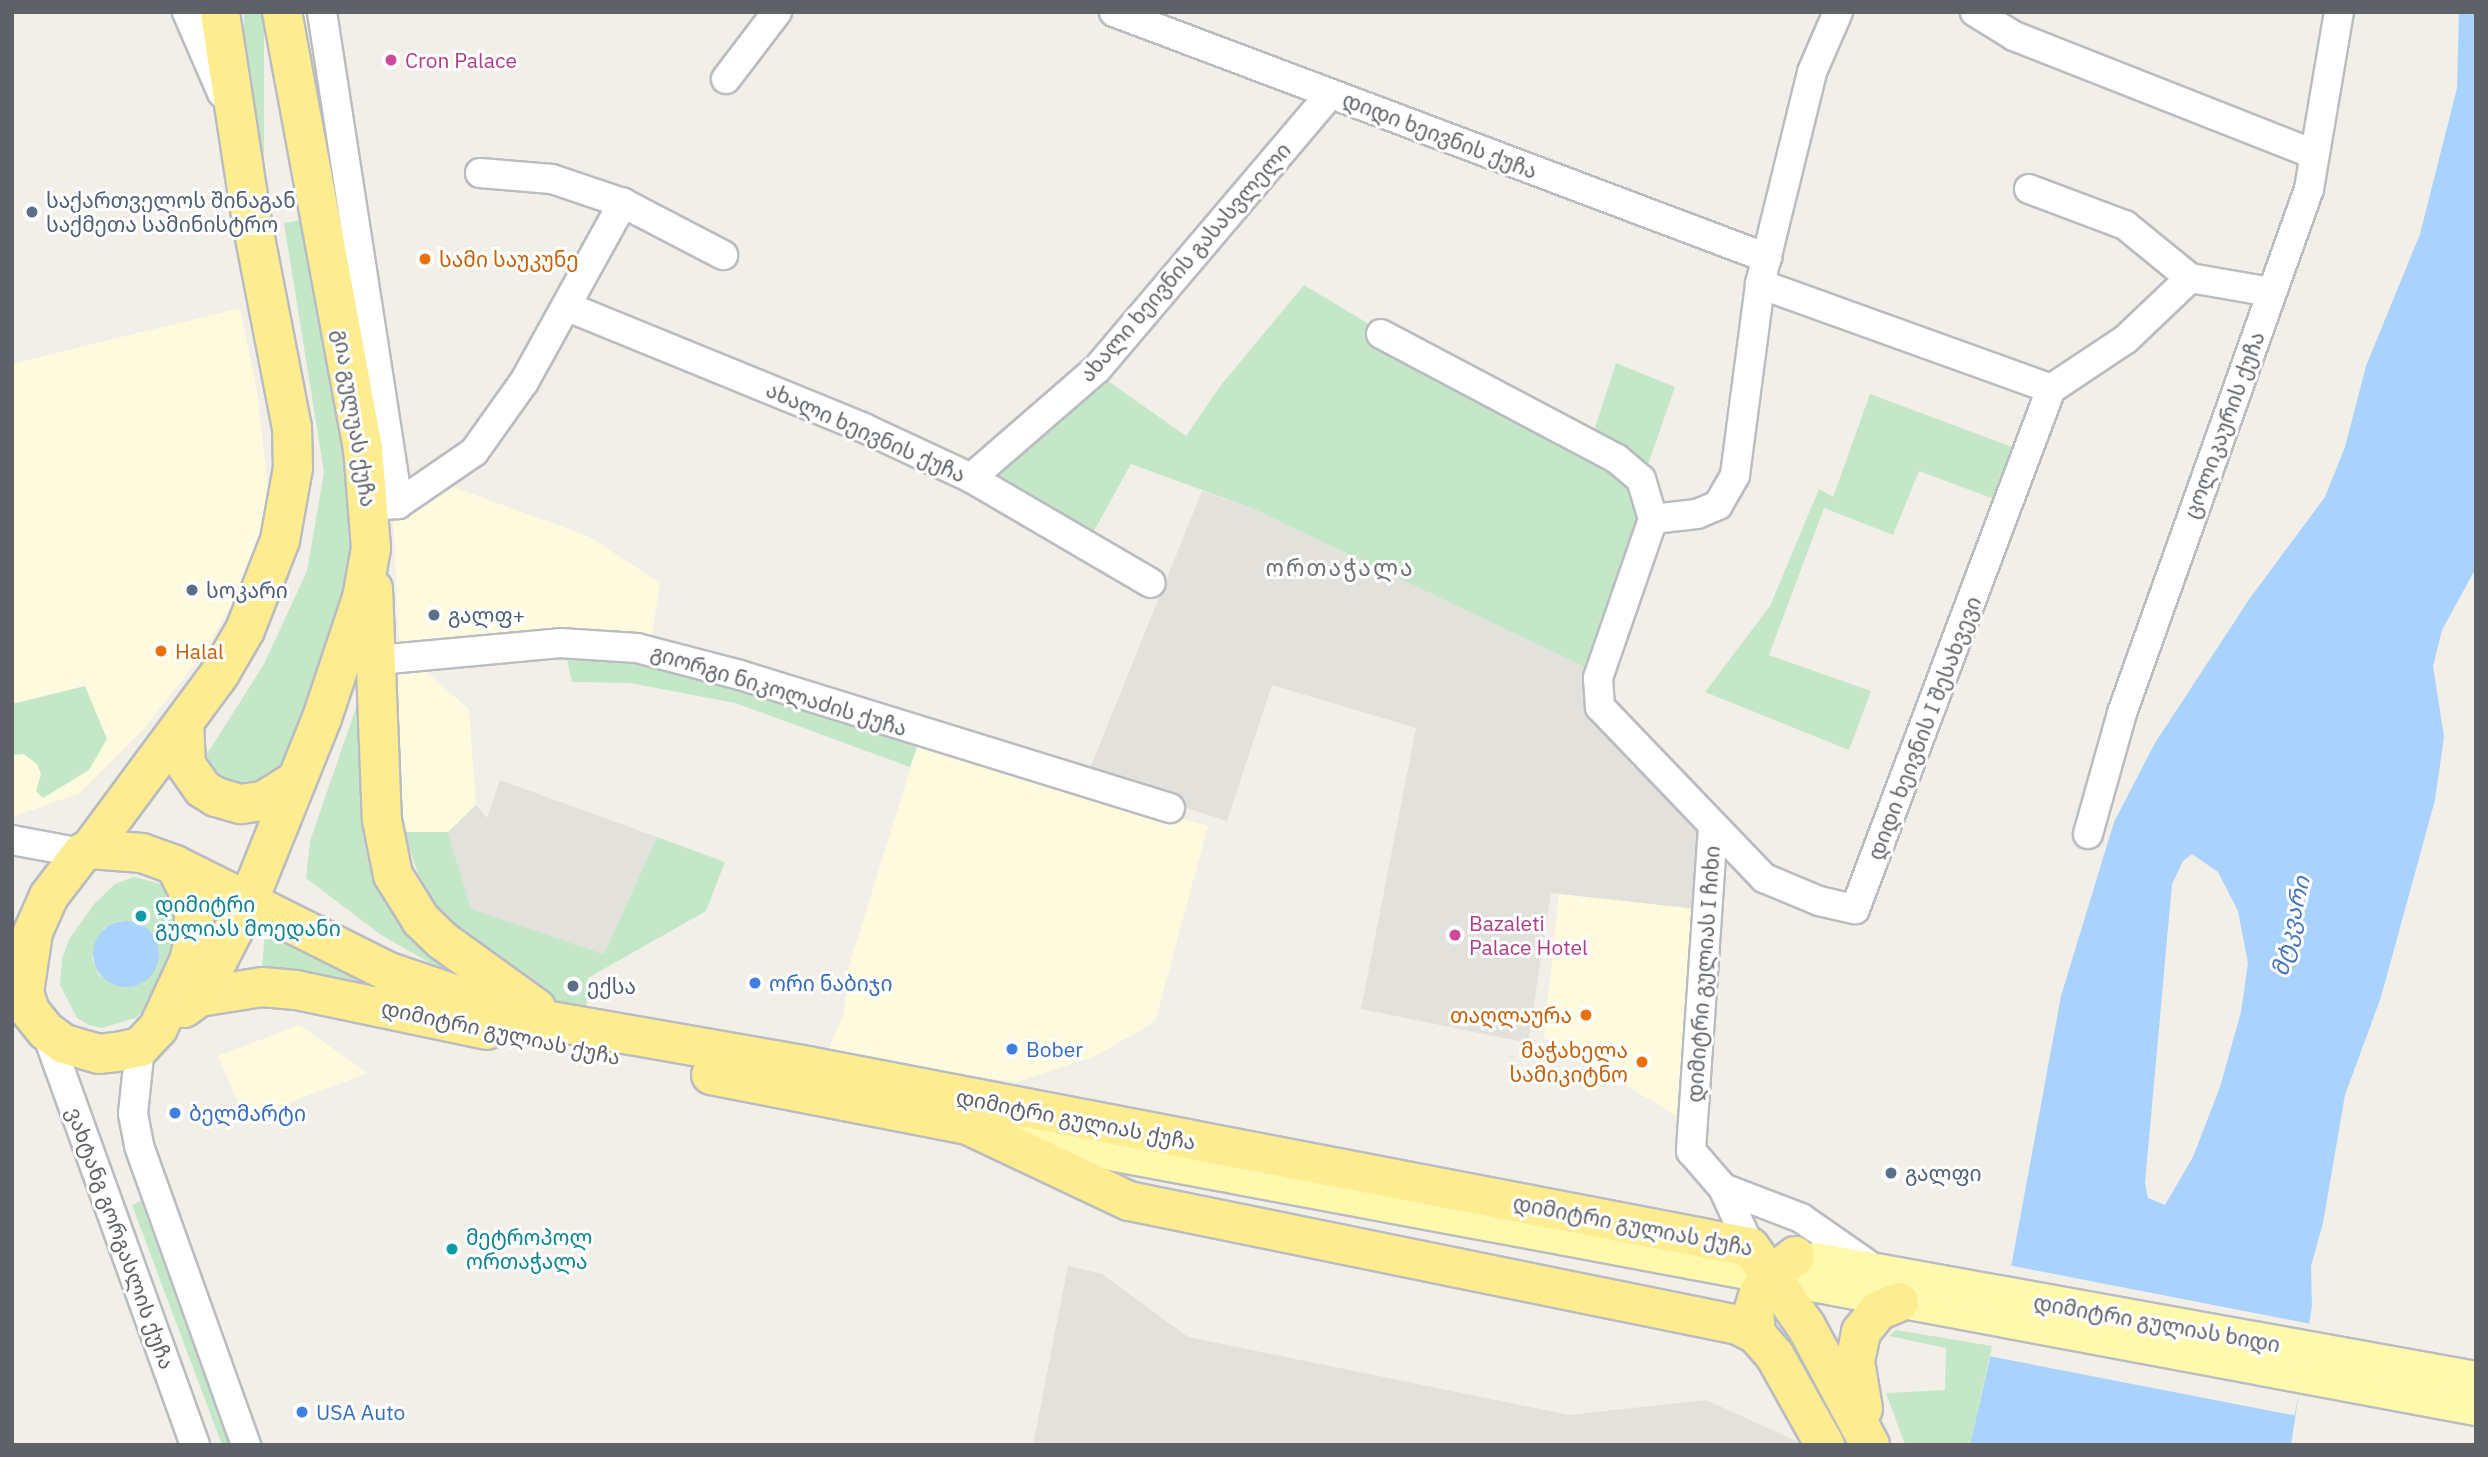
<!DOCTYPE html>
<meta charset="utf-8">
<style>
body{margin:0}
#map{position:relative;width:2488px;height:1457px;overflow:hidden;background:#f1efe7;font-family:"IBM Plex Sans","Noto Sans Georgian",sans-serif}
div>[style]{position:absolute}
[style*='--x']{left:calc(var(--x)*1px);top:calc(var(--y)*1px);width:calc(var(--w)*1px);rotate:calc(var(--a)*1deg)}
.commercial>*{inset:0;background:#fefade}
.industrial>*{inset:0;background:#e2e1db}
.green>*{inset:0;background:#c4e8c7;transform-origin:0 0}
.water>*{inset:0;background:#a9d2ff}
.round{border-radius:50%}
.pier>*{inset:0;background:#f1efe7;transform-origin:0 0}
.roads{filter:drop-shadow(2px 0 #b9bcc1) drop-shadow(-2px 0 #b9bcc1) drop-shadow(0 2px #b9bcc1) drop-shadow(0 -2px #b9bcc1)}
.minor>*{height:28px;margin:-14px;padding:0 14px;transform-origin:14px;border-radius:14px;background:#fff}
.major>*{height:35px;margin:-17.5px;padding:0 17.5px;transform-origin:17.5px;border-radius:17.5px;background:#fff9ae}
.highway>*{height:38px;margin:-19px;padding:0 19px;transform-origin:19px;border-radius:19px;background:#feec91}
.dots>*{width:19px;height:19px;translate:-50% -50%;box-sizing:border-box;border:4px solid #fff;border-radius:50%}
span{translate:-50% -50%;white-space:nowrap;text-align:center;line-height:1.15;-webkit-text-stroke:6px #fff;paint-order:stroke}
.hotel-label{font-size:21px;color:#b23c85}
.left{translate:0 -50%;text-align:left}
.street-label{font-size:21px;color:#5e6267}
.service-label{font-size:21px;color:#4e5e75}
.food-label{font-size:21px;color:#c56008}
.right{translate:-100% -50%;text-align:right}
.culture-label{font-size:21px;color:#0d838f}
.shop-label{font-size:21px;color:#366cbe}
.neighbourhood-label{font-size:23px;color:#6f7379;letter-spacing:2px}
.water-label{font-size:23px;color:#4575bd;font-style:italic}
.frame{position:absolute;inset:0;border:14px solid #5e6267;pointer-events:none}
</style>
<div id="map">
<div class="commercial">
<i style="clip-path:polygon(240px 308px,257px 391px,270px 504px,245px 581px,205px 651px,143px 730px,80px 793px,12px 817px,12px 364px)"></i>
<i style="clip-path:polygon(450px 486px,588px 536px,660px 583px,651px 642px,399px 649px,393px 511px)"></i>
<i style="clip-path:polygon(426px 672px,469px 709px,476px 805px,449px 832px,404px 832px,392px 674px)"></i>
<i style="clip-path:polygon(919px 741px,1208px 826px,1155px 1022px,1095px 1056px,1017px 1082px,825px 1058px,844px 1013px,848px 969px)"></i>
<i style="clip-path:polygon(1559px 893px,1697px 909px,1679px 1117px,1544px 1037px)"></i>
<i style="clip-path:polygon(299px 1025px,368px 1073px,245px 1119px,218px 1056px)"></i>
</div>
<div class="industrial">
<i style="clip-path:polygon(1202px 491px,1254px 509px,1593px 671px,1593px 712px,1633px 766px,1699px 824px,1697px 909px,1551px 893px,1528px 1043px,1361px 1009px,1416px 728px,1272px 685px,1227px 821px,1087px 776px)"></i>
<i style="clip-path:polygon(500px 780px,657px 837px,604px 954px,471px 909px,448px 832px,476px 805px,487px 818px)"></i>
<i style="clip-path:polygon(1068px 1266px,1102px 1274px,1188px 1337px,1569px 1415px,1706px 1400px,1805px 1445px,1033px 1445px)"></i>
</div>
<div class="green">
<i style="left:244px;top:12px;width:20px;height:203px"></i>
<i style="clip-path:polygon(301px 220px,356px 508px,350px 606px,280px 781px,238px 794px,211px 771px,207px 754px,264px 664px,307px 571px,324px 472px,284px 223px)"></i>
<i style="clip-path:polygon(1304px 285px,1633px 483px,1644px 520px,1593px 671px,1254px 509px,1131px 464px,1089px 540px,990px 476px,1101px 376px,1186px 436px,1221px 385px)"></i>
<i style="clip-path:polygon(1616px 363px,1675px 387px,1645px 473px,1592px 437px)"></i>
<i style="clip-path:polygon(1870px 394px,2023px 451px,2005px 503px,1919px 471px,1893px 535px,1824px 508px,1769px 655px,1871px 691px,1849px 750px,1705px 692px,1770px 606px,1819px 489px,1833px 497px)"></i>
<i style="clip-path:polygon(564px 646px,636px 652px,919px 741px,910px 767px,735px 703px,630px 683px,572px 682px)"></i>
<i style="clip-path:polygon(367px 676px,376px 874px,386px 901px,405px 927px,453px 976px,381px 935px,306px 878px,310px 841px)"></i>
<i style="clip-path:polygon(85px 686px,107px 739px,89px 770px,43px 798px,36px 791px,41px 774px,37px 764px,24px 754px,12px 755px,12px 704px)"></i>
<i style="clip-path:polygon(404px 832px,448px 832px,471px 909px,604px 954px,657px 837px,725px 862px,706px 911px,588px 978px,586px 1014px,559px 1008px,443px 917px,423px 888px)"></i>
<i style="clip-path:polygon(evenodd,134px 877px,169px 886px,189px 911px,157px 996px,136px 1018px,102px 1028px,89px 1025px,77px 1018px,60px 985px,62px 959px,69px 939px,95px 903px,115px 884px,134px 877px,120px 921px,138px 923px,114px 985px,99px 975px,92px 959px,104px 928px,120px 921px)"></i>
<i style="clip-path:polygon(265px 931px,378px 991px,262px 969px)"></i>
<i style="clip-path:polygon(141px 1201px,201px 1368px,230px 1445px,222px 1445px,132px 1205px)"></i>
<i style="clip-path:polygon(1896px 1330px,1992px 1346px,1970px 1445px,1905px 1445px,1886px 1393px,1945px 1390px,1946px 1348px,1889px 1336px)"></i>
</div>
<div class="water">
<i style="clip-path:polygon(evenodd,2459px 12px,2476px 12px,2476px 568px,2442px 630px,2433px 666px,2444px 737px,2435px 800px,2381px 997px,2345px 1095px,2323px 1223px,2311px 1266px,2312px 1305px,2291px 1445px,1970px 1445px,2012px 1262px,2061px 996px,2114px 822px,2155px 743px,2250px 598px,2325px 497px,2345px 447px,2366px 366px,2420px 234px,2457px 88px,2459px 12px,2192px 854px,2218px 872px,2238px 911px,2248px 963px,2241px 1012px,2220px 1087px,2193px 1157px,2165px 1205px,2148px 1198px,2145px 1183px,2172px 884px,2183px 861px,2192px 854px)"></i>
<i class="round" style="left:93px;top:921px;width:66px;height:66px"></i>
</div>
<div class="pier">
<i style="left:2008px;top:1265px;width:310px;height:93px;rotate:11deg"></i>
</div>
<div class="roads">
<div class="minor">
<i style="--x:187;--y:12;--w:88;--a:66.6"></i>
<i style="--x:322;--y:12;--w:498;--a:81.2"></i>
<i style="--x:1114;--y:12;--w:698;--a:20.64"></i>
<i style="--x:1975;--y:12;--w:46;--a:31.6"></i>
<i style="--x:2014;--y:36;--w:321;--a:21.5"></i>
<i style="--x:726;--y:79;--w:84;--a:-52.7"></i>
<i style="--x:480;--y:173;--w:72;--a:4.8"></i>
<i style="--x:552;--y:179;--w:75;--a:18.7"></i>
<i style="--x:623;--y:203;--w:113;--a:27.5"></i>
<i style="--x:2029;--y:189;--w:103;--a:20.6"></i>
<i style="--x:2125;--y:225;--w:84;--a:39.2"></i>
<i style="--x:1760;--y:284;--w:309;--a:19.8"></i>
<i style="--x:568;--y:307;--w:320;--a:22.2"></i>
<i style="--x:864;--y:428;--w:118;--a:25"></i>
<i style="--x:971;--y:478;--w:208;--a:30.3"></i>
<i style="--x:1381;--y:334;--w:267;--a:27.9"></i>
<i style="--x:1617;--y:459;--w:31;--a:40"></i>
<i style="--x:1641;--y:479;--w:42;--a:73.3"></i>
<i style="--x:1653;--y:519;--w:168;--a:109.1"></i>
<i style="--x:1598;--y:678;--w:29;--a:86"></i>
<i style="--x:1600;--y:707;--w:237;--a:46.2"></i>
<i style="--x:1764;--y:878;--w:60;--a:22.7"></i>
<i style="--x:1819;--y:901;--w:37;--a:13"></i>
<i style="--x:1855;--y:909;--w:556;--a:-69.35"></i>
<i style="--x:2051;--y:389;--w:90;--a:-33.7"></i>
<i style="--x:2126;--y:339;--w:88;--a:-43.6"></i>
<i style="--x:2190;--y:278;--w:82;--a:9.8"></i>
<i style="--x:971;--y:478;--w:167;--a:-40.9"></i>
<i style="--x:1097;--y:369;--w:360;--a:-49.7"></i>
<i style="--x:383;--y:505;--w:15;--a:-4"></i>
<i style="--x:398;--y:504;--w:92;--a:-34.4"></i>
<i style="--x:474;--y:452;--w:86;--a:-54.5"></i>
<i style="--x:524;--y:382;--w:205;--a:-61.1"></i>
<i style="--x:1653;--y:519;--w:44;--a:-6.5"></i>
<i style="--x:1697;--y:514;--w:23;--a:-23"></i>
<i style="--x:1718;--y:505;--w:34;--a:-60"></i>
<i style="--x:1735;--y:475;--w:193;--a:-82.5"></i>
<i style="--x:1760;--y:284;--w:218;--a:-76.2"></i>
<i style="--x:1812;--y:72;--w:65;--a:-66.6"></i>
<i style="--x:378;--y:660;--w:183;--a:-5.3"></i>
<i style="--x:560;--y:643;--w:77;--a:3.7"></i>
<i style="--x:637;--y:648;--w:106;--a:14.7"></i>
<i style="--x:740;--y:675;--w:450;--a:17.2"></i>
<i style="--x:1713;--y:827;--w:325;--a:93.9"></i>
<i style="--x:1691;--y:1151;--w:49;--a:49.1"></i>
<i style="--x:1723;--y:1188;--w:65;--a:65.4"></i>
<i style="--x:2088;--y:834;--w:126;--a:-74.3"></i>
<i style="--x:2122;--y:713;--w:556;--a:-70.36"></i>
<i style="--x:2309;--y:189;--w:180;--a:-80.4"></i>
<i style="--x:12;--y:840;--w:71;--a:10.5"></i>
<i style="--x:46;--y:1031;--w:440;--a:70.2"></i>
<i style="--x:140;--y:1047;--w:67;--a:96"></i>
<i style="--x:133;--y:1114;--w:33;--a:79"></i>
<i style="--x:139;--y:1146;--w:318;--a:70.3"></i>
<i style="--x:1723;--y:1188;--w:84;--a:21"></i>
<i style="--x:1801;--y:1218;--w:88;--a:34.8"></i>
</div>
<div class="major">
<i style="--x:1003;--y:1132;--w:1498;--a:10.58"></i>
<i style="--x:1815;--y:1260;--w:672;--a:10.21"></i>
</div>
<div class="highway">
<i style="--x:373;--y:589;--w:231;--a:87.8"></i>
<i style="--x:382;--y:820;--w:56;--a:78.7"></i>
<i style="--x:393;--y:875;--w:53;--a:58.1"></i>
<i style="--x:421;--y:920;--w:30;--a:44"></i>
<i style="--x:443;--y:941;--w:115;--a:35.8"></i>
<i style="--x:184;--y:723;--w:42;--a:87.3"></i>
<i style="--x:186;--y:765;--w:29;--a:55"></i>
<i style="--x:203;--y:789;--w:15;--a:32"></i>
<i style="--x:216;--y:797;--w:26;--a:16"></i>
<i style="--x:241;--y:804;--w:22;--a:-8"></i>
<i style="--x:263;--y:801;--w:40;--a:-32"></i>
<i style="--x:90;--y:849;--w:219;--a:-53.5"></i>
<i style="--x:220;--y:673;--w:50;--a:-59.8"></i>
<i style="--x:245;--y:630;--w:97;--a:-68.7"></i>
<i style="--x:280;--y:540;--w:73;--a:-79.8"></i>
<i style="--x:293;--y:468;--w:40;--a:-91.4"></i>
<i style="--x:292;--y:428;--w:210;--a:-101"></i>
<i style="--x:252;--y:222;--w:212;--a:-98.7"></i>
<i style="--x:175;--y:865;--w:39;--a:63"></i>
<i style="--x:193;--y:900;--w:35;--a:87"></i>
<i style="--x:195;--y:935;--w:27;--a:103"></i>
<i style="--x:189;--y:961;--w:74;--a:114.8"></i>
<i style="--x:158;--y:1028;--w:26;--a:133"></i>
<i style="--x:140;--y:1047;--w:24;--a:168"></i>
<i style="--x:117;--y:1052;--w:18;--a:174"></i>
<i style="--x:99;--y:1054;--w:36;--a:-164"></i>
<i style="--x:64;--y:1044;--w:22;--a:-144"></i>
<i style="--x:46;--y:1031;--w:26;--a:-129"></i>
<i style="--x:30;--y:1011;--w:19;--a:-108"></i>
<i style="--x:24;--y:993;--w:62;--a:-81.6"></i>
<i style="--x:33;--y:932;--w:39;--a:-66"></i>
<i style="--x:49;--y:896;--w:54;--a:-52.5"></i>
<i style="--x:82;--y:853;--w:9;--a:-27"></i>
<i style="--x:90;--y:849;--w:52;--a:4.4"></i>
<i style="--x:142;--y:853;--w:35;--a:20"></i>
<i style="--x:175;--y:865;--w:239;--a:26.6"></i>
<i style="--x:389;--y:972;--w:134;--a:18.7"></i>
<i style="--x:516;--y:1015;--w:295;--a:9.9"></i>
<i style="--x:807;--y:1066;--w:960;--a:10.87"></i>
<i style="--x:1750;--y:1247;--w:97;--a:54.7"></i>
<i style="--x:1806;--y:1326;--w:135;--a:61.7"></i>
<i style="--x:199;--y:997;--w:64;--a:-9"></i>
<i style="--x:262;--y:987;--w:34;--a:5"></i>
<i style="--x:296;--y:990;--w:195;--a:11.8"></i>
<i style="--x:184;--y:1008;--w:19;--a:-36"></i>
<i style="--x:199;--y:997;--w:107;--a:-62.7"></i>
<i style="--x:248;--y:902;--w:198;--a:-68.1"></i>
<i style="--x:322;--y:718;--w:126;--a:-71.6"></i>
<i style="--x:362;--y:598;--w:51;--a:-79.8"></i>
<i style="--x:371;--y:548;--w:99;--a:-94.6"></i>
<i style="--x:363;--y:449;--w:444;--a:-100.5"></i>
<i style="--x:711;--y:1075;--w:262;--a:11"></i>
<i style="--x:968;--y:1125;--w:178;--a:25.3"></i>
<i style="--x:1129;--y:1201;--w:621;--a:11.51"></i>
<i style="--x:1738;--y:1325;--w:20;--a:27"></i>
<i style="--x:1756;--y:1334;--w:29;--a:49"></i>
<i style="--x:1775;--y:1356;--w:102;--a:60.7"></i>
<i style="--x:1756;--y:1334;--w:25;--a:-95"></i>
<i style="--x:1754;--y:1309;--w:17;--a:-73"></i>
<i style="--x:1759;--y:1293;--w:22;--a:-56"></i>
<i style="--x:1771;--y:1275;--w:31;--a:-38"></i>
<i style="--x:1863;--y:1409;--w:49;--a:-99.5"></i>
<i style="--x:1855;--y:1361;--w:30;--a:-78"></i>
<i style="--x:1861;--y:1332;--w:27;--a:-51"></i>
<i style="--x:1878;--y:1311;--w:23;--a:-23"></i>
</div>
</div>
<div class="dots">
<i style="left:391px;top:60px;background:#d1479c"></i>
<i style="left:32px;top:212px;background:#5c6f8a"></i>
<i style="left:425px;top:259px;background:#e8710a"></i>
<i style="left:192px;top:590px;background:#5c6f8a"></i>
<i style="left:434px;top:615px;background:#5c6f8a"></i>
<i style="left:161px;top:651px;background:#e8710a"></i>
<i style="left:141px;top:916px;background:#0f9aa8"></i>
<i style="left:1455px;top:935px;background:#d1479c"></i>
<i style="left:755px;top:983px;background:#3f7fe0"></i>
<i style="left:573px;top:986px;background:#5c6f8a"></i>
<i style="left:1586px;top:1015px;background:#e8710a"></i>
<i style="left:1012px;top:1049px;background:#3f7fe0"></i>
<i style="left:1642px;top:1062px;background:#e8710a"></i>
<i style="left:175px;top:1113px;background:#3f7fe0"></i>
<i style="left:1891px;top:1173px;background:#5c6f8a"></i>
<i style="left:452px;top:1249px;background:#0f9aa8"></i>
<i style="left:302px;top:1412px;background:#3f7fe0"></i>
</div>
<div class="hotel-label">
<span class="left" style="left:405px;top:60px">Cron Palace</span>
<span class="left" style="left:1469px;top:935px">Bazaleti<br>Palace Hotel</span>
</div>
<div class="street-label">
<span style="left:1440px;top:135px;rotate:21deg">დიდი ხეივნის ქუჩა</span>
<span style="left:1185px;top:262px;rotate:-49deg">ახალი ხეივნის გასასვლელი</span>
<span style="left:355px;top:418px;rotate:81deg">გია გულუას ქუჩა</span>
<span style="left:2224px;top:425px;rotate:-70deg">ცოლიკაურის ქუჩა</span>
<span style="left:866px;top:432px;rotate:24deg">ახალი ხეივნის ქუჩა</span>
<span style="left:779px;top:690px;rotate:17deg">გიორგი ნიკოლაძის ქუჩა</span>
<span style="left:1924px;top:728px;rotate:-69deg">დიდი ხეივნის I შესახვევი</span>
<span style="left:1703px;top:974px;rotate:-86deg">დიმიტრი გულიას I ჩიხი</span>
<span style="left:501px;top:1032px;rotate:12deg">დიმიტრი გულიას ქუჩა</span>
<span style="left:1076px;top:1119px;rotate:11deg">დიმიტრი გულიას ქუჩა</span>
<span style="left:1633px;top:1225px;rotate:11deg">დიმიტრი გულიას ქუჩა</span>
<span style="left:121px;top:1238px;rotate:70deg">ვახტანგ გორგასლის ქუჩა</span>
<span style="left:2157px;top:1323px;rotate:10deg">დიმიტრი გულიას ხიდი</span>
</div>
<div class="service-label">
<span class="left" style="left:46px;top:212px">საქართველოს შინაგან<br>საქმეთა სამინისტრო</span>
<span class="left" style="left:206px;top:590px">სოკარი</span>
<span class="left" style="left:448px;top:615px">გალფ+</span>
<span class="left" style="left:587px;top:986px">ექსა</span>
<span class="left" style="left:1905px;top:1173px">გალფი</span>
</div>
<div class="food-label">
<span class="left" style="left:439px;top:259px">სამი საუკუნე</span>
<span class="left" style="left:175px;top:651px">Halal</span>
<span class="right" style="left:1572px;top:1015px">თაღლაურა</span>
<span class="right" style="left:1628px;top:1062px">მაჭახელა<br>სამიკიტნო</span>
</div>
<div class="culture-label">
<span class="left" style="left:155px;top:916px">დიმიტრი<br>გულიას მოედანი</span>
<span class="left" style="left:466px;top:1249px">მეტროპოლ<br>ორთაჭალა</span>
</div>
<div class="shop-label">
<span class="left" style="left:769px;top:983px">ორი ნაბიჯი</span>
<span class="left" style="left:1026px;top:1049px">Bober</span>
<span class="left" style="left:189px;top:1113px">ბელმარტი</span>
<span class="left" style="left:316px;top:1412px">USA Auto</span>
</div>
<div class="neighbourhood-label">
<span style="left:1340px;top:567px">ორთაჭალა</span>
</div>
<div class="water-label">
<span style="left:2290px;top:926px;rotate:-77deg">მტკვარი</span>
</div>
<div class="frame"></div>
</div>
